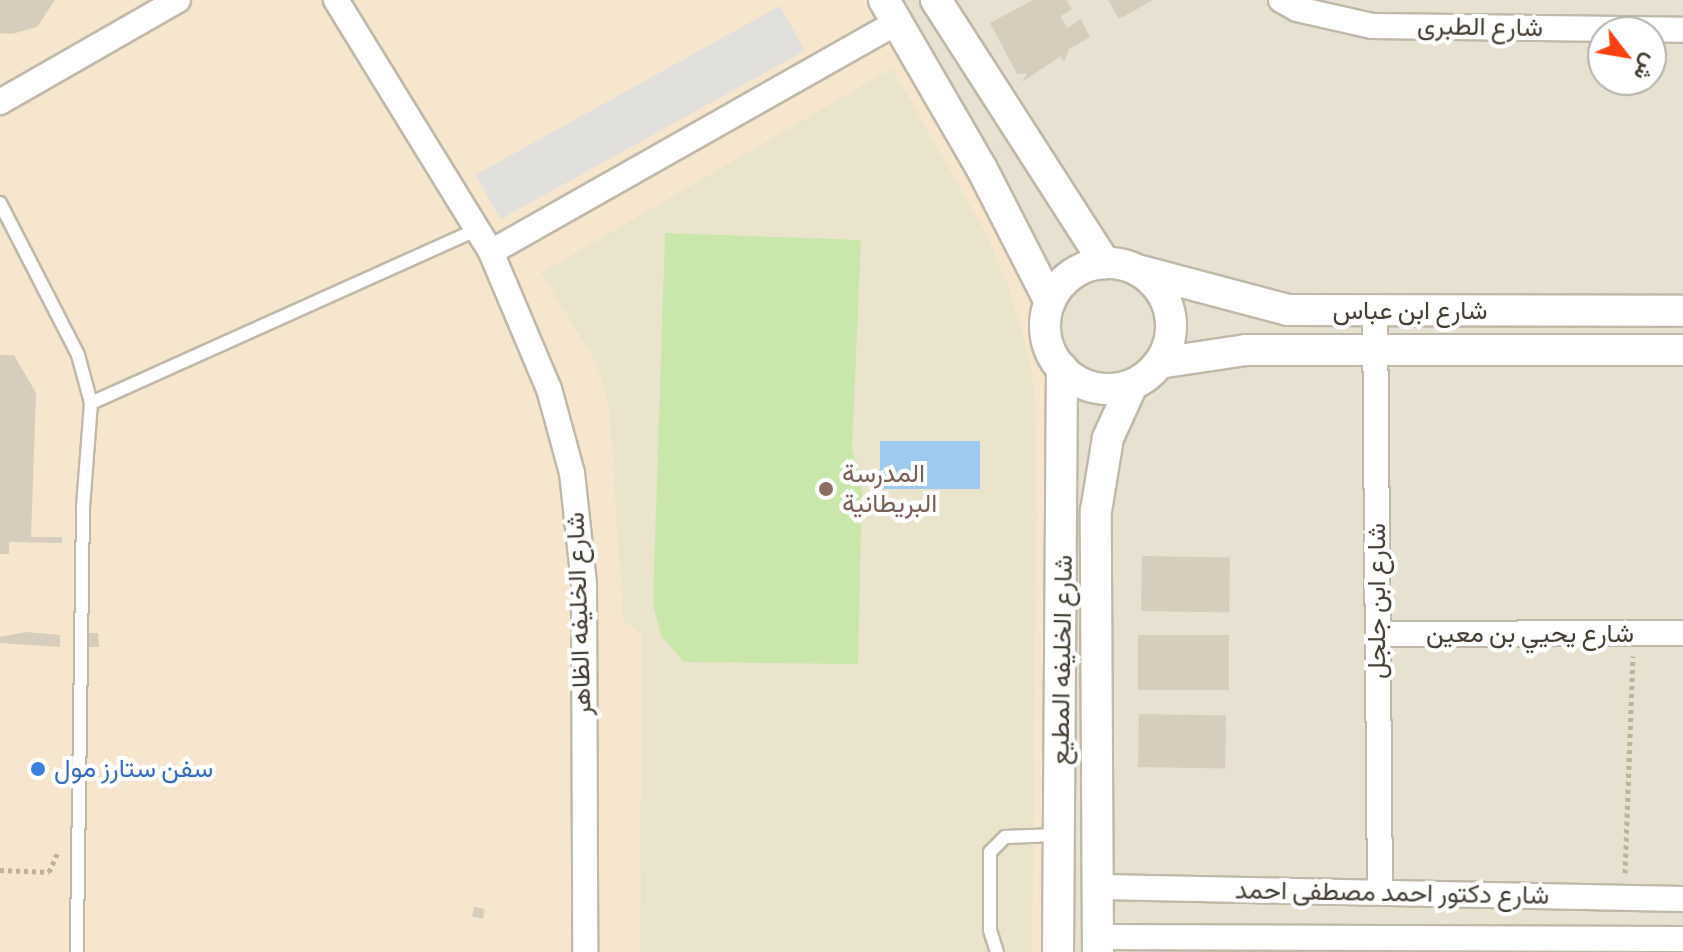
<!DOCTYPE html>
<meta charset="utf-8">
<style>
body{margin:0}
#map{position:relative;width:1683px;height:952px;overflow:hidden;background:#f2eee3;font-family:"Source Sans 3",Vazirmatn,sans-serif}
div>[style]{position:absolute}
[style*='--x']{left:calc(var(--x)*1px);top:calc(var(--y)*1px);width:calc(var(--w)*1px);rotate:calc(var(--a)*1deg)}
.residential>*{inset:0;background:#e6e1d1}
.commercial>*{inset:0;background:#f5e6cd}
.education>*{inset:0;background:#ebe4cd}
.green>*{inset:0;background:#c9e7ab}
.parking>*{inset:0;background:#e2e0dc;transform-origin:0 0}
.water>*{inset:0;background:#9ecaf0;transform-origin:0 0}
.building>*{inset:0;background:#d6cdbc;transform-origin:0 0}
.path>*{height:5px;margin-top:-2.5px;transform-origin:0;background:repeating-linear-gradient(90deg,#bfb397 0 4px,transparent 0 8px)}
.roads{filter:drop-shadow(2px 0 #c0b9a9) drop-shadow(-2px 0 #c0b9a9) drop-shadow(0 2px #c0b9a9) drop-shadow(0 -2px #c0b9a9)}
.service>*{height:12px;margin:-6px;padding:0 6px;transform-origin:6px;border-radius:6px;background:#fff}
.minor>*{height:24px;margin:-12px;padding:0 12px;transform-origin:12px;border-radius:12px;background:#fff}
.tertiary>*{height:30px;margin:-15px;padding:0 15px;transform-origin:15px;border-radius:15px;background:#fff}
.tertiary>.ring{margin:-15px;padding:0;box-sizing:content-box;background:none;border:30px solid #fff;border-radius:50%}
.dots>*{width:22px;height:22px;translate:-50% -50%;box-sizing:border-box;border:4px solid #fff;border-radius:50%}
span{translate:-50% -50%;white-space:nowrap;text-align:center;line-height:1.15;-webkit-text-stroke:8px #fff;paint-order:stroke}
.street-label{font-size:26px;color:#443e33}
.education-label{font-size:26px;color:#785e54}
.left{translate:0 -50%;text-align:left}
.shop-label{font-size:26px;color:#366cbe}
.north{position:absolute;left:1587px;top:16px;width:80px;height:80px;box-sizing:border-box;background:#fff;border:2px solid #b4b2ad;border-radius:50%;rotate:121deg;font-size:22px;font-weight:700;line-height:32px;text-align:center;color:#443e33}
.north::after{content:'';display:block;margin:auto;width:28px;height:36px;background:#fb4111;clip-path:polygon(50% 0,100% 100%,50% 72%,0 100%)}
</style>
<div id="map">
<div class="residential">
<i style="clip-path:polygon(evenodd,0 0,1683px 0,1683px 952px,0 952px,0 0,1603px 32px,1651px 32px,1651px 80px,1603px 80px,1603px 32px)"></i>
</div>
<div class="commercial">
<i style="clip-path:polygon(0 0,871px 0,1026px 274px,1048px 348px,1046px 952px,0 952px)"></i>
</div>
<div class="education">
<i style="clip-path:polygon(892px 68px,986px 234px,1009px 288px,1030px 362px,1036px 400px,1037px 517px,1032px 952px,640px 952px,642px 635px,623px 620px,609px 407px,596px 362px,541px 273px)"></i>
</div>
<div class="green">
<i style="clip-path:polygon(665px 233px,861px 240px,852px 449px,862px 489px,858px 664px,684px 662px,661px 636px,653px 604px)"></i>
</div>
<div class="parking">
<i style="left:780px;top:6px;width:51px;height:348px;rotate:61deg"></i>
</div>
<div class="water">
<i style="left:880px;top:441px;width:100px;height:48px"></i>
</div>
<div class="building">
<i style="clip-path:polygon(0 0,66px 0,55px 0,37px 27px,12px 34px,0 33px)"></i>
<i style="clip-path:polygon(1033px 0,1066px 0,1072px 9px,1061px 16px,1067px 28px,1081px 19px,1090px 37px,1069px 49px,1064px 62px,1061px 56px,1022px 82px,1027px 73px,1017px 74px,990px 23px)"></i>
<i style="clip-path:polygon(1108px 0,1153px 0,1119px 19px)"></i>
<i style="clip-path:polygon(0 355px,14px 355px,36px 393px,31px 537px,62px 537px,62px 543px,9px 542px,9px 554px,0 554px)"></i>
<i style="left:1142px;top:556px;width:88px;height:55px;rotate:1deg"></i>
<i style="clip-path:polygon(26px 632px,60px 635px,60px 647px,0 643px,0 637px)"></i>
<i style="clip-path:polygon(88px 633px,98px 633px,99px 647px,87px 647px)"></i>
<i style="left:1138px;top:635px;width:91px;height:55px"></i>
<i style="left:1139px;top:714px;width:87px;height:53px;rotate:1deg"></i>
<i style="left:474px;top:907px;width:11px;height:10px;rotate:10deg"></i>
</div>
<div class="path">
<i style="--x:0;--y:870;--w:49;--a:2.3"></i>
<i style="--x:49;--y:872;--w:22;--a:-66"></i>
<i style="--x:1625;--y:873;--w:217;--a:-87.9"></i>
</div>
<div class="roads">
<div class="service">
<i style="--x:0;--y:203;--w:171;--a:62.8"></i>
<i style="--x:78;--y:355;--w:50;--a:74.8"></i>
<i style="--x:91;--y:403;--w:104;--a:94.4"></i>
<i style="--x:83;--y:507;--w:445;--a:90.8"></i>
<i style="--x:91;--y:403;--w:422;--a:-24.2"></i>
<i style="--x:997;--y:952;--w:23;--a:-108"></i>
<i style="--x:990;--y:930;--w:78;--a:-90"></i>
<i style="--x:990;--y:852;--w:21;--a:-45"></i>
<i style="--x:1005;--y:837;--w:52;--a:-2.2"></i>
</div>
<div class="minor">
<i style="--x:336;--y:0;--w:296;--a:58.4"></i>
<i style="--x:491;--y:252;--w:149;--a:67.1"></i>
<i style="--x:549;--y:389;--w:87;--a:74.7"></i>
<i style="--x:572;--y:473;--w:111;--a:83.8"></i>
<i style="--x:584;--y:583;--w:369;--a:89.8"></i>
<i style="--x:1281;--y:0;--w:18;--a:29"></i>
<i style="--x:1297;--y:9;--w:77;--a:12.8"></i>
<i style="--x:1372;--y:26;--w:311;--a:0.7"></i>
<i style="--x:0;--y:102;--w:205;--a:-29.8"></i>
<i style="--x:491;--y:252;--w:467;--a:-29.5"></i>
<i style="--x:1375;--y:311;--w:580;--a:89.51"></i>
<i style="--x:1378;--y:634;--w:305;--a:-0.2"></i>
<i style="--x:1101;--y:887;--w:582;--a:1.18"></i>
<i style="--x:1098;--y:937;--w:585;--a:0.2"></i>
</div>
<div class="tertiary">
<i style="--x:884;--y:0;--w:195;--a:59.9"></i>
<i style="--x:982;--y:169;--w:149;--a:62.9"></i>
<i style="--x:936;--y:0;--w:313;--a:57.3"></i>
<i class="ring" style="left:1045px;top:263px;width:96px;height:96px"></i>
<i style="--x:1141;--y:271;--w:152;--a:14.9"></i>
<i style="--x:1288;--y:310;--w:395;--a:0.1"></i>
<i style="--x:1159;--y:363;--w:88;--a:-8.5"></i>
<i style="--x:1246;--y:350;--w:437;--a:0"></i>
<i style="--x:1058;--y:952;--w:584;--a:-89.61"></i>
<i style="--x:1098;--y:952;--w:441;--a:-90.3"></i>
<i style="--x:1096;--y:511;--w:74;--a:-80.7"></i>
<i style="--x:1108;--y:438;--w:58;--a:-65.6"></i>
</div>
</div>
<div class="dots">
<i style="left:826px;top:489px;background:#8d6e63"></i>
<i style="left:38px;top:769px;background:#3f7fe0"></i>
</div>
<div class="street-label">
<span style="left:1480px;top:27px;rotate:1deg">شارع الطبرى</span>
<span style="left:1410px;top:311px">شارع ابن عباس</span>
<span style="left:1377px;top:601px;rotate:-90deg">شارع ابن جلجل</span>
<span style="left:579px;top:614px;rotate:-92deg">شارع الخليفه الظاهر</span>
<span style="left:1530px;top:634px">شارع يحيي بن معين</span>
<span style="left:1062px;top:660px;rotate:-89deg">شارع الخليفه المطيع</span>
<span style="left:1392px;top:893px;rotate:1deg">شارع دكتور احمد مصطفى احمد</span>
</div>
<div class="education-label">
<span class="left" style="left:842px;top:489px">المدرسة<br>البريطانية</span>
</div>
<div class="shop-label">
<span class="left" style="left:54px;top:769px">سفن ستارز مول</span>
</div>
<div class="north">ش</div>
</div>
